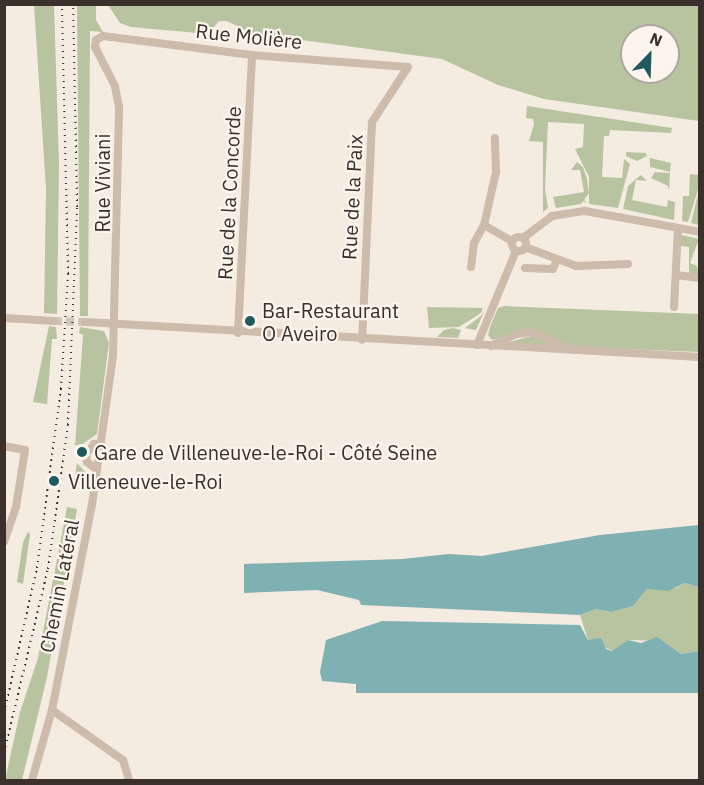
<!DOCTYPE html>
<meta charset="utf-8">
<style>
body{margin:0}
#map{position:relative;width:704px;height:785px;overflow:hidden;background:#f4ebe1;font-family:"IBM Plex Sans",sans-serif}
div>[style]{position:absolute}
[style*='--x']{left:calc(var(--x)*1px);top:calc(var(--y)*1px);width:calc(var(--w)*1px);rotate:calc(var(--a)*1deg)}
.green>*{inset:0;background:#b8c4a0}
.water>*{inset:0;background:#7fb0b2}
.street-tunnel>*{height:8px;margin-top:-4px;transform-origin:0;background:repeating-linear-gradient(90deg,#cfc6bd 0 8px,transparent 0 12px)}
.street>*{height:8px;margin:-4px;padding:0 4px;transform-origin:4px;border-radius:4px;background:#cdbbac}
.street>.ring{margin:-4px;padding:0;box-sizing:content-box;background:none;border:8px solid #cdbbac;border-radius:50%}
.rail>*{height:2px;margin-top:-1px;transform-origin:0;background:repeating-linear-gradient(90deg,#3b302b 0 1.5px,transparent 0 6px)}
.dots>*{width:16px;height:16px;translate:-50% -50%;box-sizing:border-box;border:3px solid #fbf5ee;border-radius:50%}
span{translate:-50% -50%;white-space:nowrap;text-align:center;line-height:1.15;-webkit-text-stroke:4.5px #fbf5ee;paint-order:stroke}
.street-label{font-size:20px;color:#3b302b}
.poi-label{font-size:20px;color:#3b302b}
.left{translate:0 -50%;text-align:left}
.frame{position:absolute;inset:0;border:6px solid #3b302b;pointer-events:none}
.north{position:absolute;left:620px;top:24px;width:60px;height:60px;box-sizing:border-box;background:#fbf5ee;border:2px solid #aea6a0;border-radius:50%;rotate:23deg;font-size:16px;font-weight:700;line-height:24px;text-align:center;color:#3b302b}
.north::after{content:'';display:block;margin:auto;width:21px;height:27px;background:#1f5a5e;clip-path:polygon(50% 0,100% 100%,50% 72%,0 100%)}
</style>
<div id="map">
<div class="green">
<i style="clip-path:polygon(34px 5px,54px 5px,59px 164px,57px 314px,44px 313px,46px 189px)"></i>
<i style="clip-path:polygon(77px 5px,96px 5px,96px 20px,103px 32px,90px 31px,88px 316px,80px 316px)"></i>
<i style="clip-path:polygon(evenodd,108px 5px,699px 5px,699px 121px,544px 99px,498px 85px,442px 59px,251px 33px,227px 21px,219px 21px,208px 34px,131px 27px,120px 23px,108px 5px,632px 36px,668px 36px,668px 72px,632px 72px,632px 36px)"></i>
<i style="clip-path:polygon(527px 106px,672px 128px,671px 133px,610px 130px,609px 136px,604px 136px,602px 177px,622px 178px,624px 159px,630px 164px,618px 208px,589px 204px,589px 177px,575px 149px,583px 147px,584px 124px,548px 122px,545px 189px,548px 208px,543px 212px,543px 142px,529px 141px,534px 124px,533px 119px,526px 118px)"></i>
<i style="clip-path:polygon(626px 152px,646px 153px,647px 156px,637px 161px,626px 156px)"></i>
<i style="clip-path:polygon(650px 158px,671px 163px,670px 172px,650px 167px)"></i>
<i style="clip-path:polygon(577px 162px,583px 167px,587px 179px,589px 193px,584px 200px,587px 204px,583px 201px,581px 204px,556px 208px,553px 197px,584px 192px,580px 170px,571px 170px)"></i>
<i style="clip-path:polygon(655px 172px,670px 173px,669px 191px,668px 186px,651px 178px)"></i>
<i style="clip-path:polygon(690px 174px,699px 175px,700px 183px,688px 222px,682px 221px,683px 196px,689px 196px)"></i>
<i style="clip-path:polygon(641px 175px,647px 181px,636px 180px,632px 200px,667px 207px,668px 200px,675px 202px,674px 220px,623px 209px,628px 186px)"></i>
<i style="clip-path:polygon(699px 190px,698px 213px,699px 225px,691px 223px)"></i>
<i style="clip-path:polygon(681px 235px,699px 239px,690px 263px,697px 266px,699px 275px,689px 274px,689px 247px,681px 246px)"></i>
<i style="clip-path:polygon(504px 306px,699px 314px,699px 352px,573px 347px,530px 329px,492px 340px,488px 335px,490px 327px,498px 308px)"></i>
<i style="clip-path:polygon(427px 307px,483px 308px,481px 313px,459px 327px,429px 328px)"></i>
<i style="clip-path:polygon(485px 310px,476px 330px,465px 328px,482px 315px)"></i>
<i style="clip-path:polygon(49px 326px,56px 327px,57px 339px,52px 339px,47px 404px,33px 402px)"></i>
<i style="clip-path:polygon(80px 327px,104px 331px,109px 343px,97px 434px,81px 445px,75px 445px,83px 335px,79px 333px)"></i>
<i style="clip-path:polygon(444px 330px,453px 328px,461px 330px,458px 338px,437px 337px)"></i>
<i style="clip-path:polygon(531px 336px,535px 336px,558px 347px,503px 344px)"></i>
<i style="clip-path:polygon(77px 463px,88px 475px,86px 483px,74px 482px)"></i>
<i style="clip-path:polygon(67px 507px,77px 509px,47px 677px,22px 780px,5px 780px,20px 712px,38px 658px)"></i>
<i style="clip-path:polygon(28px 532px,30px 534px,23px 584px,17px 582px,23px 542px)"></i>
<i style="clip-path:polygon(685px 583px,699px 587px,699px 651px,681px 654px,662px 641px,628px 640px,613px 651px,588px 640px,580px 615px,596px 609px,611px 612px,633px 606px,647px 589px,676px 588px)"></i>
</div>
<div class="water">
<i style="clip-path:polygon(699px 525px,699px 587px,685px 583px,668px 591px,647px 589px,633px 606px,611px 612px,596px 609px,580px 615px,361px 605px,359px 600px,317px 590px,244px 593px,244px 564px,402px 559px,449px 554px,482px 556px,600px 535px)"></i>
<i style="clip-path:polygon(382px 621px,580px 625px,588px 640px,601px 638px,606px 649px,612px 651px,628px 640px,641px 643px,657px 637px,681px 654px,699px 651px,699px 693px,356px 693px,356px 684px,322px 681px,320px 672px,326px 640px)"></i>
</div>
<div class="street-tunnel">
<i style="--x:54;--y:321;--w:31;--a:2"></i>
</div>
<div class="street">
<i style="--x:484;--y:225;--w:32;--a:30"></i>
<i class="ring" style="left:512px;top:237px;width:6px;height:6px"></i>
<i style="--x:523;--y:238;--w:36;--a:-37"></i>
<i style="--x:552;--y:216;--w:33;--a:-9"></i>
<i style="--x:585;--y:211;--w:117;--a:10.3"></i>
<i style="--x:525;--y:247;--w:54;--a:20.4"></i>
<i style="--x:576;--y:266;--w:52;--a:-2.2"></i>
<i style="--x:471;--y:267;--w:24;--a:-83"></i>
<i style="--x:474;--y:243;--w:21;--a:-61"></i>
<i style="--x:484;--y:225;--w:54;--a:-77.2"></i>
<i style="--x:496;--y:172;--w:34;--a:-92"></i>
<i style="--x:525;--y:268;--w:28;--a:2"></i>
<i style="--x:553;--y:269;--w:8;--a:-67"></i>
<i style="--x:676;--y:275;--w:24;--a:7"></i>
<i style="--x:674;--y:307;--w:79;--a:-87.1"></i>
<i style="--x:4;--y:318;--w:50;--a:3.4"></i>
<i style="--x:85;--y:322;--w:616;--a:3.26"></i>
<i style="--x:238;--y:333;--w:278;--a:-87.1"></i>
<i style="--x:477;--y:345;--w:102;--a:-67.5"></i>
<i style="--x:491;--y:346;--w:29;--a:-25"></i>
<i style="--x:517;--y:334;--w:14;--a:-8"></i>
<i style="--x:531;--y:332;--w:47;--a:22.7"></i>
<i style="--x:4;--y:446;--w:21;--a:11"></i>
<i style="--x:25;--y:450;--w:58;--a:99"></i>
<i style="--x:16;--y:507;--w:37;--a:109"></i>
<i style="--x:96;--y:469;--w:11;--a:-142"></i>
<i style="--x:87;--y:462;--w:8;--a:-97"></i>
<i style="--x:86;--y:454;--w:13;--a:-51"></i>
<i style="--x:94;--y:444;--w:6;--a:0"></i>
<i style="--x:52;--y:710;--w:87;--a:35.2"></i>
<i style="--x:123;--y:760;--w:21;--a:73"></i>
<i style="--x:32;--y:780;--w:73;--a:-74.1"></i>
<i style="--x:52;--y:710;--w:209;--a:-79"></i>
<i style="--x:92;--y:505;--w:150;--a:-82"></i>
<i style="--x:113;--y:356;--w:249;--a:-88.6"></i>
<i style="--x:119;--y:107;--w:21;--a:-101"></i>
<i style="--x:115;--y:86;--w:44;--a:-117.1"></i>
<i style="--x:95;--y:47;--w:7;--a:-82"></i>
<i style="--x:96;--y:40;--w:8;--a:-30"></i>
<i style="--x:103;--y:36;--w:150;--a:7.3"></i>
<i style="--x:252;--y:55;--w:156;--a:4.4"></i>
<i style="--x:408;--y:67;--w:66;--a:123.2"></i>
<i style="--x:372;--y:122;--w:218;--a:92.6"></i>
</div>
<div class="rail">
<i style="--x:4;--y:713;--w:149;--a:-77.2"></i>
<i style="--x:37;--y:568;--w:181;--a:-82.4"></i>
<i style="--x:61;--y:389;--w:115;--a:-86.5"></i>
<i style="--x:68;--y:274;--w:270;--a:-91.3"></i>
<i style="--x:4;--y:753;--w:189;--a:-76.6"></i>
<i style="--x:48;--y:569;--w:145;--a:-82.1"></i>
<i style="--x:68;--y:425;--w:218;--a:-87.6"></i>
<i style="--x:77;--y:207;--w:203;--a:-91.1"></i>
</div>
<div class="dots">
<i style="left:250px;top:321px;background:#1f5a5e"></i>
<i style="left:82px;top:452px;background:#1f5a5e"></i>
<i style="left:54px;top:481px;background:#1f5a5e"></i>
</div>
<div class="street-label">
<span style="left:249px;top:36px;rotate:6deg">Rue Molière</span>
<span style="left:102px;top:183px;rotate:-90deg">Rue Viviani</span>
<span style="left:229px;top:193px;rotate:-87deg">Rue de la Concorde</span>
<span style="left:352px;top:197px;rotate:-87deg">Rue de la Paix</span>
<span style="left:59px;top:586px;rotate:-79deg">Chemin Latéral</span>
</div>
<div class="poi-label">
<span class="left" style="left:262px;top:322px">Bar-Restaurant<br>O Aveiro</span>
<span class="left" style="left:94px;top:452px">Gare de Villeneuve-le-Roi - Côté Seine</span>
<span class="left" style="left:68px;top:481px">Villeneuve-le-Roi</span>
</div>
<div class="frame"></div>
<div class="north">N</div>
</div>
